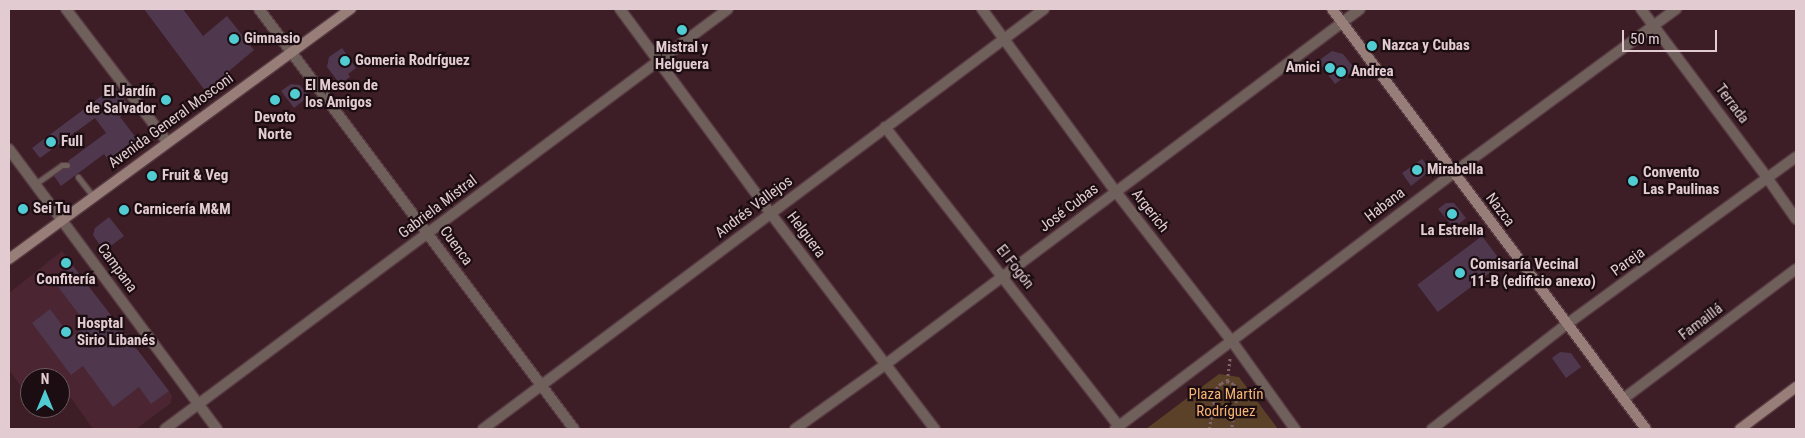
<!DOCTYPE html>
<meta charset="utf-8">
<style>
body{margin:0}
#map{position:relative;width:1805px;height:438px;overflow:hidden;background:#3d1e27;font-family:"Roboto Condensed",sans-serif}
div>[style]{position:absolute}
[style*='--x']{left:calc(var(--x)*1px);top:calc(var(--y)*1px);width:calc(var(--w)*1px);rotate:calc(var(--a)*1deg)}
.built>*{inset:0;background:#4b2531}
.green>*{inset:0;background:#5a4128}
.building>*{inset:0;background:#4f374d;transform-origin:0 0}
.path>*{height:2.5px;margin-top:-1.25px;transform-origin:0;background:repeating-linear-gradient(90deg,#7f636b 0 2.5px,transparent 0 5px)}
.roads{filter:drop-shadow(1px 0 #573a42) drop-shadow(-1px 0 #573a42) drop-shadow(0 1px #573a42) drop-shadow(0 -1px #573a42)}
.lane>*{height:5px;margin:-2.5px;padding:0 2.5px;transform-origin:2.5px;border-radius:2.5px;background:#70605c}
.street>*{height:10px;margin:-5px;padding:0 5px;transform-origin:5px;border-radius:5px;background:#70605c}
.secondary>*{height:10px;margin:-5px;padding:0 5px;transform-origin:5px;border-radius:5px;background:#987e78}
.dots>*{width:14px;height:14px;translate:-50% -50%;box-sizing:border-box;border:2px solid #1b0d11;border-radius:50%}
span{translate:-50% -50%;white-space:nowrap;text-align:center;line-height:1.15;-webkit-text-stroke:4.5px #1b0d11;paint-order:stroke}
.poi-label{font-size:15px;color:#e2ccd2;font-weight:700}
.left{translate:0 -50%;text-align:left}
.right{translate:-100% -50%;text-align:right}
.street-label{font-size:15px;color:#e2ccd2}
.park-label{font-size:15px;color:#f6b573}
.frame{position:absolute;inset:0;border:10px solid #e2ccd2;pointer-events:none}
.north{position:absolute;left:20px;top:368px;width:50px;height:50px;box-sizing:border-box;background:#1b0d11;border:1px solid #6b595e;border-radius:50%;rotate:0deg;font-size:14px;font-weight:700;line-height:20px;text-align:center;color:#e2ccd2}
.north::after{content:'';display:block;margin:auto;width:18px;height:22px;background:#51ccd2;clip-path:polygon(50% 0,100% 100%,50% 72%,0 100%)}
.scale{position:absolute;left:1622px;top:30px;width:95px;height:22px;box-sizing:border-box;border:2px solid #e2ccd2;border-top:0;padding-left:6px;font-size:15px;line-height:18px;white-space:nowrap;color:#e2ccd2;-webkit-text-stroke:4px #1b0d11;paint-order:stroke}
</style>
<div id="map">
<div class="built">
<i style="clip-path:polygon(62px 251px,172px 395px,171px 403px,136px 429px,93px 429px,71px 398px,60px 405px,60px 378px,30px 378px,30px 398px,9px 370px,9px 293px)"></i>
</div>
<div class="green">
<i style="clip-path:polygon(1219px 374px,1239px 377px,1278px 429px,1146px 429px)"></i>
</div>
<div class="building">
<i style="clip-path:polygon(144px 9px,183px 9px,203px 36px,227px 16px,254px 50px,229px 71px,231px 73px,206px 92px)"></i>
<i style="clip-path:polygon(342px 48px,356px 68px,348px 74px,350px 77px,340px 84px,327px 67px,329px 57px)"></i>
<i style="clip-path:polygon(1332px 51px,1343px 54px,1355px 69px,1335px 84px,1318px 61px)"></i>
<i style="clip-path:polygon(291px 84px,300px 85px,309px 96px,294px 108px,281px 91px)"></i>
<i style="clip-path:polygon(115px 86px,131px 108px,120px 117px,137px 139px,108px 160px,104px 154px,61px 186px,54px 176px,63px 169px,70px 168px,71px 165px,68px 161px,106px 133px,95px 118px,40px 158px,32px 148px)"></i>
<i style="clip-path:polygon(1422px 159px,1428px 166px,1426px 174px,1411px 186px,1402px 173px)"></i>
<i style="clip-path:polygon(1446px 203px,1454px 203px,1466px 218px,1454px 228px,1438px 209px)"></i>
<i style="clip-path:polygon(109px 217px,124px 236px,104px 251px,93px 235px,95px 228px)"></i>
<i style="left:1482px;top:236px;width:34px;height:81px;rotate:53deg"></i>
<i style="clip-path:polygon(73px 266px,169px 391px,151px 404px,139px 387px,113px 407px,83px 366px,71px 375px,32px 323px,50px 309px,71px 337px,87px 325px,53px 280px)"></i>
<i style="clip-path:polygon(1560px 352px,1571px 353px,1581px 367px,1566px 378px,1552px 358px)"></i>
</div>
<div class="path">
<i style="--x:1227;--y:381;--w:24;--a:-83"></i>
<i style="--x:1209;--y:429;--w:41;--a:-80.1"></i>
<i style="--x:1216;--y:389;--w:8;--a:-50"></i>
<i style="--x:1221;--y:383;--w:6;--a:-18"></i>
<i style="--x:1227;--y:381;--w:8;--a:23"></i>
<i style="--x:1234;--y:384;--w:7;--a:56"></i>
<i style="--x:1238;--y:390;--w:39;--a:99"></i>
</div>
<div class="roads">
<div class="lane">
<i style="--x:78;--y:177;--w:24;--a:52"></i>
<i style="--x:35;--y:184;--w:33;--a:-35"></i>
<i style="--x:62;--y:165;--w:5;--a:0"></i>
</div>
<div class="street">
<i style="--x:66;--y:9;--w:168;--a:52.7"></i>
<i style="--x:259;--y:9;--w:525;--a:53.13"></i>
<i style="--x:620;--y:9;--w:255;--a:53.6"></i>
<i style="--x:771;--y:214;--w:270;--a:52.7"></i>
<i style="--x:982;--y:9;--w:227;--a:53.8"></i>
<i style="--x:1116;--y:192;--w:187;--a:52.2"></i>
<i style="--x:1231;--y:340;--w:110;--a:54.3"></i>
<i style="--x:1641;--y:9;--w:212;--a:53.2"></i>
<i style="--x:1768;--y:179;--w:49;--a:55"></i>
<i style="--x:885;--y:127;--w:380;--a:52"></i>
<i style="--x:9;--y:149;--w:349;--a:53.4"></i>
<i style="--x:1623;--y:399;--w:216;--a:-36.9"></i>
<i style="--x:165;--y:429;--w:702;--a:-36.72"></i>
<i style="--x:483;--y:429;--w:701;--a:-36.82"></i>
<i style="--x:795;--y:429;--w:112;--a:-35.5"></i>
<i style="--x:886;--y:364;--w:592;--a:-36.83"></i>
<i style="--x:1115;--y:429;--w:424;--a:-37.1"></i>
<i style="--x:1453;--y:173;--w:277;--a:-36.3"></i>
<i style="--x:1432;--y:429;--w:171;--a:-37.9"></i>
<i style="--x:1567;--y:324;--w:283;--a:-36.1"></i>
</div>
<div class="secondary">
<i style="--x:1332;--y:9;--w:524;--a:53.22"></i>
<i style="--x:9;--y:259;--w:424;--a:-36.2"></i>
<i style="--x:1740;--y:429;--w:70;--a:-36.9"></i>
</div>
</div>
<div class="dots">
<i style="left:682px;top:30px;background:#51ccd2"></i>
<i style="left:234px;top:39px;background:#51ccd2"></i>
<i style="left:1372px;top:46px;background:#51ccd2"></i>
<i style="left:345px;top:61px;background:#51ccd2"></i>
<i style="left:1330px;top:68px;background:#51ccd2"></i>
<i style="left:1341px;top:72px;background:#51ccd2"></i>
<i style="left:295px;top:94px;background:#51ccd2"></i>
<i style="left:166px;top:100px;background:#51ccd2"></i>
<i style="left:275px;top:100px;background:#51ccd2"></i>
<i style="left:51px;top:142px;background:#51ccd2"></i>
<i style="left:1417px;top:170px;background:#51ccd2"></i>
<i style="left:152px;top:176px;background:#51ccd2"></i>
<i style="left:1633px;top:181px;background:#51ccd2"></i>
<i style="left:23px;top:209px;background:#51ccd2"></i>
<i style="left:124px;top:210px;background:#51ccd2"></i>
<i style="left:1452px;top:214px;background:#51ccd2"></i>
<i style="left:66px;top:263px;background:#51ccd2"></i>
<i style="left:1460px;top:273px;background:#51ccd2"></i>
<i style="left:66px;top:332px;background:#51ccd2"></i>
</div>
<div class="poi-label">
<span class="left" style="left:244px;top:39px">Gimnasio</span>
<span class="left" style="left:1382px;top:46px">Nazca y Cubas</span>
<span style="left:682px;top:56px">Mistral y<br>Helguera</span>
<span class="left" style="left:355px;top:61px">Gomeria Rodríguez</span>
<span class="right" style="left:1320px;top:68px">Amici</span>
<span class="left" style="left:1351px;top:72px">Andrea</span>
<span class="left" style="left:305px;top:94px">El Meson de<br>los Amigos</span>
<span class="right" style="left:156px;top:100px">El Jardín<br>de Salvador</span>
<span style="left:275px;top:126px">Devoto<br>Norte</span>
<span class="left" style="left:61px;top:142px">Full</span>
<span class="left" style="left:1427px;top:170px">Mirabella</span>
<span class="left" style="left:1643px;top:181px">Convento<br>Las Paulinas</span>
<span class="left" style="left:162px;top:176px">Fruit &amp; Veg</span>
<span class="left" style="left:33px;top:209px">Sei Tu</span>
<span class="left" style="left:134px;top:210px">Carnicería M&amp;M</span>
<span style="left:1452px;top:231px">La Estrella</span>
<span class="left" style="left:1470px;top:273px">Comisaría Vecinal<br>11-B (edificio anexo)</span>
<span style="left:66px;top:280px">Confitería</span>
<span class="left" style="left:77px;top:332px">Hosptal<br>Sirio Libanés</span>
</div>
<div class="street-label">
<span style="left:1732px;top:104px;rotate:53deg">Terrada</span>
<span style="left:171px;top:121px;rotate:-36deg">Avenida General Mosconi</span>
<span style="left:1385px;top:205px;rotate:-37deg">Habana</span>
<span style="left:438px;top:207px;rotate:-37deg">Gabriela Mistral</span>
<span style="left:754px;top:207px;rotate:-37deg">Andrés Vallejos</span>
<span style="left:1069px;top:208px;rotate:-37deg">José Cubas</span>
<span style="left:1500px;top:210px;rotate:53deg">Nazca</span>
<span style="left:1150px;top:211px;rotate:52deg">Argerich</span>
<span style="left:806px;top:235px;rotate:53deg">Helguera</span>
<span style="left:456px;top:246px;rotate:54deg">Cuenca</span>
<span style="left:1628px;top:262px;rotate:-36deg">Pareja</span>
<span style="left:1015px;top:267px;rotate:52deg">El Fogón</span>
<span style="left:117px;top:268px;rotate:54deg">Campana</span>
<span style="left:1701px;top:322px;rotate:-37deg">Famaillá</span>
</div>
<div class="park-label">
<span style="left:1226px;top:403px">Plaza Martín<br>Rodríguez</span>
</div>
<div class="frame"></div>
<div class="north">N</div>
<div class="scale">50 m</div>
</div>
